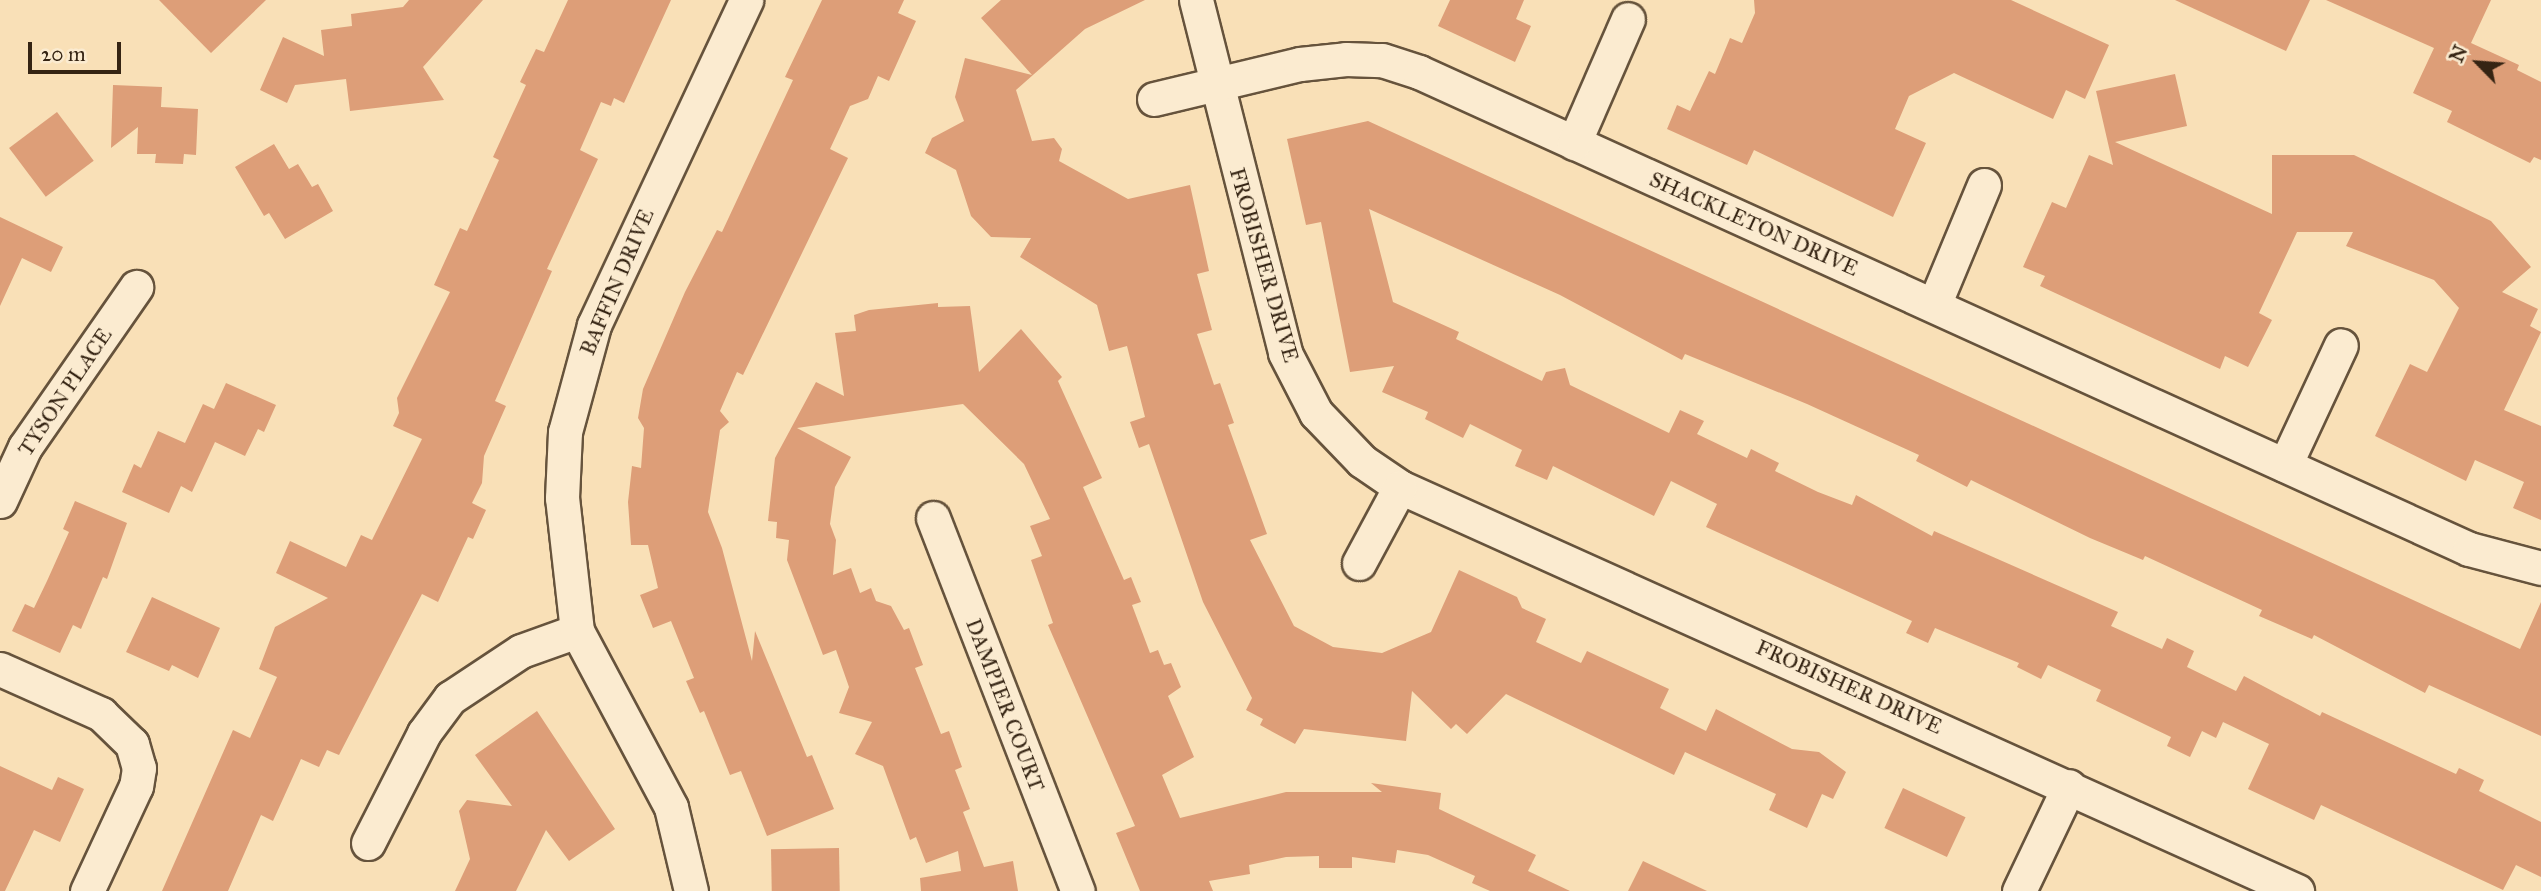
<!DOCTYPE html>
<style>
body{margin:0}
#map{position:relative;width:2541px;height:891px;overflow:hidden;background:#f9e0b7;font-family:"IM FELL Great Primer",serif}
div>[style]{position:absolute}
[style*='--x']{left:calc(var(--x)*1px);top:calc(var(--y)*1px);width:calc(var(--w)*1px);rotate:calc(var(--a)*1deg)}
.building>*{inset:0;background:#dd9e78;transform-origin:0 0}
.roads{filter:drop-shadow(2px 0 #66533c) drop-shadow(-2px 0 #66533c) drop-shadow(0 2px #66533c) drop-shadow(0 -2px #66533c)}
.minor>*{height:33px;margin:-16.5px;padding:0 16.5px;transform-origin:16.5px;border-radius:16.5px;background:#fbebd0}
span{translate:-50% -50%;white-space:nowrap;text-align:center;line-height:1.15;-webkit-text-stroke:6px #fbebd0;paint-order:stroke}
.street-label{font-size:21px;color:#352413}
.north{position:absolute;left:2443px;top:28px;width:70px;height:70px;-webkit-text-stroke:5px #fbebd0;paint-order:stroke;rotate:295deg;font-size:19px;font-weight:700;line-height:28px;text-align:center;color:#352413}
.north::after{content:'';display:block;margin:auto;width:24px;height:32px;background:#352413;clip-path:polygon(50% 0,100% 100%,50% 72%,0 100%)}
.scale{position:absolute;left:28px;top:42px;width:93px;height:32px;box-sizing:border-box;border:4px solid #352413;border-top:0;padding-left:9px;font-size:21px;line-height:24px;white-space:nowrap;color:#352413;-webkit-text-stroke:5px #fbebd0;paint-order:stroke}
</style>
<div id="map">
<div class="building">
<i style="clip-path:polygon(159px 0,266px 0,211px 53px)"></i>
<i style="clip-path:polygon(409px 0,483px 0,423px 67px,444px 100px,350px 111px,346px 79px,295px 85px,287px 103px,260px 90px,283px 37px,324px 56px,321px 30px,352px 26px,351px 14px,403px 7px)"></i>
<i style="clip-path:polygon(568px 0,671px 0,624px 103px,614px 98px,611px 106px,601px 102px,580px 150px,598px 159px,547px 269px,552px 271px,495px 401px,506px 406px,484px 456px,482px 483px,472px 503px,486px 510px,473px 539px,468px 537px,438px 602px,422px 594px,339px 755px,327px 750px,319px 767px,301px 759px,273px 821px,261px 815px,228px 891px,162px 891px,233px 730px,250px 738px,277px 677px,259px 669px,275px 627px,328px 598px,276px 573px,290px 541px,346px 567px,361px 535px,372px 540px,422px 439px,393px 426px,399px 413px,397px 398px,450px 292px,434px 285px,460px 228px,467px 231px,499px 160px,493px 157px,526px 85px,520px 82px,536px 49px,544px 52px)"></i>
<i style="clip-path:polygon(822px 0,904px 0,898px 13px,916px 21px,889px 81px,878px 76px,868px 99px,850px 106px,830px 149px,848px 158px,743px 375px,737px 372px,720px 411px,729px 422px,720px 430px,708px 512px,722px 548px,752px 661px,755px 631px,807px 757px,812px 755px,834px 809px,767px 836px,741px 771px,730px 775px,704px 711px,700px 713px,686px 681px,694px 678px,671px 621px,653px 628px,640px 595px,658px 588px,648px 545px,631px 545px,628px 502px,632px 466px,641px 468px,644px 428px,638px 418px,643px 389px,685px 292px,717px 230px,722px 232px,793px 80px,785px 77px)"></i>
<i style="clip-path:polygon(1001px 0,1145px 0,1085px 29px,1016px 90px,1032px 141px,1054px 138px,1062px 149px,1059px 161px,1128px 199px,1190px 185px,1209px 271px,1197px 274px,1212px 330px,1197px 334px,1214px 385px,1220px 383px,1234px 423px,1228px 425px,1267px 534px,1250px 540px,1294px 626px,1333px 647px,1382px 653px,1431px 632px,1459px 570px,1517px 597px,1522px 608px,1546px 619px,1536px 642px,1581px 663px,1587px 651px,1669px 689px,1660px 708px,1706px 731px,1716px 709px,1792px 749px,1819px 752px,1846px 772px,1833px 799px,1822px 794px,1807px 828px,1769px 810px,1776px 794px,1685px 752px,1674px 775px,1506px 694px,1467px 734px,1456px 724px,1451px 729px,1412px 691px,1406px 741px,1304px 729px,1295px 744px,1260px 725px,1263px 719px,1246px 710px,1252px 698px,1203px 602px,1149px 444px,1139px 448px,1130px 422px,1145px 417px,1127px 346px,1109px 351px,1097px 305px,1020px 257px,1031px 238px,991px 237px,971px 216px,956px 170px,925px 153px,932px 138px,964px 121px,955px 97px,965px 58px,1032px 75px,981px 18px)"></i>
<i style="clip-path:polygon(1450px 0,1524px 0,1516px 19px,1531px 26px,1515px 62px,1438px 26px)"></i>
<i style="clip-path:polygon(1754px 0,2011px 0,2109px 45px,2085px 99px,2066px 90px,2053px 119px,1954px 73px,1909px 96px,1895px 129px,1926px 143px,1893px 217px,1754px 150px,1747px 165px,1667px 129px,1677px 105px,1690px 111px,1709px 71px,1715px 74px,1730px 38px,1742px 43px,1755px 13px)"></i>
<i style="clip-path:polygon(2175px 0,2310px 0,2286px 51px)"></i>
<i style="clip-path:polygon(2326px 0,2491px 0,2471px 43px,2519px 65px,2517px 70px,2541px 82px,2541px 160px,2534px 157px,2530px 163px,2447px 122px,2452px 111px,2413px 93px,2434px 48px)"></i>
<i style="clip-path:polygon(2175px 74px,2187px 126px,2115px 142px,2272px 214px,2272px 155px,2354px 155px,2491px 221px,2531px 267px,2502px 292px,2538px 309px,2530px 326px,2541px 332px,2504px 410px,2541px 426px,2541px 520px,2513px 508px,2524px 482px,2475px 460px,2466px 481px,2375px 436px,2410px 364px,2427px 372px,2459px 308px,2434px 280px,2346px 246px,2353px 232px,2297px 232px,2259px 313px,2272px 320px,2248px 367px,2225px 356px,2220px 369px,2040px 286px,2045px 276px,2023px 267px,2052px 202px,2066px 208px,2089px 155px,2113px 165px,2096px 91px)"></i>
<i style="clip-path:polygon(113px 85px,162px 87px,161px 107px,198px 109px,196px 155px,184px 154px,183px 164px,155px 163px,156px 154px,137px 154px,138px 127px,111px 148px)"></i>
<i style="left:57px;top:112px;width:61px;height:60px;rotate:53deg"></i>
<i style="clip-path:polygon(1368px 121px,2520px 649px,2541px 602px,2541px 736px,2429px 685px,2425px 693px,2314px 635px,2312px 639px,2259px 616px,2262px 610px,2145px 556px,2143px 560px,2090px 538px,1971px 480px,1967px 487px,1916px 461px,1919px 455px,1807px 404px,1685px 354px,1682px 360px,1560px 295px,1369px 209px,1393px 302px,1459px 332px,1456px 339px,1542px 381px,1546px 372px,1565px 368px,1570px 385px,1669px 433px,1680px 410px,1704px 421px,1697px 434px,1747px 458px,1751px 449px,1779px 463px,1775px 471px,1818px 492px,1852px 505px,1856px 495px,1932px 536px,1934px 531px,2118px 612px,2111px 626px,2162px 649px,2167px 638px,2194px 651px,2187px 667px,2236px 691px,2244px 676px,2320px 716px,2322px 712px,2456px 774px,2459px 768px,2484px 780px,2479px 791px,2541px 822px,2541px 877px,2516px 865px,2503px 890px,2321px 805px,2314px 820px,2248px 789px,2269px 744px,2223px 722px,2216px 738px,2202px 731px,2190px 757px,2167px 746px,2171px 737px,2096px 701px,2101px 690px,2048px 665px,2041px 679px,2017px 667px,2019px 663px,1935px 628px,1928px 643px,1906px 633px,1912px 621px,1706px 527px,1717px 504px,1671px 481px,1654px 516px,1553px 466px,1547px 480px,1515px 466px,1522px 450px,1470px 424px,1463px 438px,1425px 419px,1428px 412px,1382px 392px,1394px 366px,1350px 372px,1321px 222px,1306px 225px,1287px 139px)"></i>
<i style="clip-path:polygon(274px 144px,289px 169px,298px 164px,312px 187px,318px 184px,333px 211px,285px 239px,269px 213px,264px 216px,235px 167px)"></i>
<i style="clip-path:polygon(0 217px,63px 247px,51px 272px,22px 258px,0 306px)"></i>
<i style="clip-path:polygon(938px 303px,938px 307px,970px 306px,979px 372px,1021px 329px,1062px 377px,1058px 381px,1102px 478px,1083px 487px,1124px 580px,1131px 577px,1141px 602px,1132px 605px,1150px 653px,1158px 650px,1164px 665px,1171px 663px,1181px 687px,1168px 696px,1194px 757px,1162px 775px,1180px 818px,1286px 792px,1382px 792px,1371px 783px,1441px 793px,1439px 809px,1536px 855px,1528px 871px,1570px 891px,1490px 891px,1472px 883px,1475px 876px,1428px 855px,1397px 850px,1395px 863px,1352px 857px,1352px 868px,1319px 868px,1319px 856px,1286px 857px,1249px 865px,1250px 874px,1209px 881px,1213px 891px,1140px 891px,1116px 833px,1135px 826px,1048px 625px,1053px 623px,1031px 560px,1042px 556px,1030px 526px,1050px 519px,1024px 464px,963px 404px,797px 428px,851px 457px,835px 487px,830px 524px,836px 540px,833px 575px,851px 568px,860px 593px,871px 588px,876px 601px,891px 606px,904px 630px,909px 628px,923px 665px,915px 668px,941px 734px,949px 731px,962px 767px,955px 770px,970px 809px,963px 812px,984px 867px,1013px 861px,1018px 891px,921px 891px,920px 878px,961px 871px,958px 851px,926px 863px,916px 837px,910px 840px,883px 766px,855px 754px,872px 722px,839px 713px,849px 687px,836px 650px,823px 655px,787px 560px,789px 540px,776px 538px,777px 522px,768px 521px,775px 458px,816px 382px,844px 396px,835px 333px,856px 331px,854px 315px,869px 310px)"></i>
<i style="clip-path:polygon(226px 383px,276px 405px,264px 432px,258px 429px,245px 456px,215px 442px,192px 492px,181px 486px,169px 513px,122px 492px,134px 464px,141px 468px,158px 431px,185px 443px,203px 404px,214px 409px)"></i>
<i style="clip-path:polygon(75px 501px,127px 523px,107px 579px,103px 577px,81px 629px,73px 625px,60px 653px,12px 631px,25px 604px,34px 608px,47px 581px,69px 532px,63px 529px)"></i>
<i style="clip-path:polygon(152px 597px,220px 628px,198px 678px,172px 665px,169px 671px,126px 652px)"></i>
<i style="clip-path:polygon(537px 711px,615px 829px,569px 861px,546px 830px,516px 891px,455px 891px,470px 859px,459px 811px,467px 800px,512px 806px,475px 755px)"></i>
<i style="clip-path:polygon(0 766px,52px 790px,58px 777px,84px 789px,60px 842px,34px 830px,5px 891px,0 891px)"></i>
<i style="left:1903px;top:788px;width:69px;height:44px;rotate:25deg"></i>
<i style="left:839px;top:848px;width:43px;height:68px;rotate:89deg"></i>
<i style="clip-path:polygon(1643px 861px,1707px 891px,1628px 891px)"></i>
</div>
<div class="roads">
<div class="minor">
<i style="--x:1196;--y:0;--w:364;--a:75.8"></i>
<i style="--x:1285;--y:353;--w:68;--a:62.7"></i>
<i style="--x:1316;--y:413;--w:66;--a:46.2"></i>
<i style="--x:1362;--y:461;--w:46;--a:34.4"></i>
<i style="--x:1400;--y:487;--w:984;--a:24.25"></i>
<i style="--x:1154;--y:99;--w:150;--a:-13.5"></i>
<i style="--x:1300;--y:64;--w:46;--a:-6.2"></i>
<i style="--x:1346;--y:59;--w:36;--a:2"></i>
<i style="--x:1382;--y:60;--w:39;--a:18"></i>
<i style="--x:1419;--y:72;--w:1153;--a:24.43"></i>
<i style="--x:2469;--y:549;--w:74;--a:14.8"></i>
<i style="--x:1574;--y:143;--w:135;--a:-66.5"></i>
<i style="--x:1934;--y:305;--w:130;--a:-67.4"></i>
<i style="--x:2285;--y:465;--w:132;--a:-65"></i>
<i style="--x:0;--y:501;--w:60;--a:-65.2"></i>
<i style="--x:25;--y:447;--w:195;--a:-55.2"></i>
<i style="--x:933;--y:518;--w:400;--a:68.8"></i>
<i style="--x:1359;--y:563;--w:86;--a:-61.7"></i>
<i style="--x:0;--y:669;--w:111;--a:24"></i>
<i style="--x:101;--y:714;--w:43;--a:44.1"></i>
<i style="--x:132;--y:744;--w:25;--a:74"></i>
<i style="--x:139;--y:768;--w:18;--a:99"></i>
<i style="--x:136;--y:786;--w:116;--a:115"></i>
<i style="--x:368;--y:843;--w:123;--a:-63"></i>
<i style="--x:424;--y:733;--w:44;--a:-53.4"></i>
<i style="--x:450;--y:698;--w:85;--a:-33.5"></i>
<i style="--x:521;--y:651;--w:59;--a:-19.7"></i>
<i style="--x:691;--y:891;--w:86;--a:-103.4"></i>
<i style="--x:671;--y:807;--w:200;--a:-118.1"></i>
<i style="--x:577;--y:631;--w:134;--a:-96.4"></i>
<i style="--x:562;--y:498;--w:66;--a:-87.4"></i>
<i style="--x:565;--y:432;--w:111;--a:-74.8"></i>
<i style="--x:594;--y:325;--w:359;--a:-64.9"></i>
<i style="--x:2019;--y:891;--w:116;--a:-64.5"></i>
</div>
</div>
<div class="street-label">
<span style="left:1754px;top:224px;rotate:24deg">SHACKLETON DRIVE</span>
<span style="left:1264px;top:265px;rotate:74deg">FROBISHER DRIVE</span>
<span style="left:617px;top:282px;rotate:-67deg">BAFFIN DRIVE</span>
<span style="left:65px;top:392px;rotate:-56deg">TYSON PLACE</span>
<span style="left:1849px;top:687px;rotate:24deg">FROBISHER DRIVE</span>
<span style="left:1005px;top:705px;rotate:69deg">DAMPIER COURT</span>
</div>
<div class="north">N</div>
<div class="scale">20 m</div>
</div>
